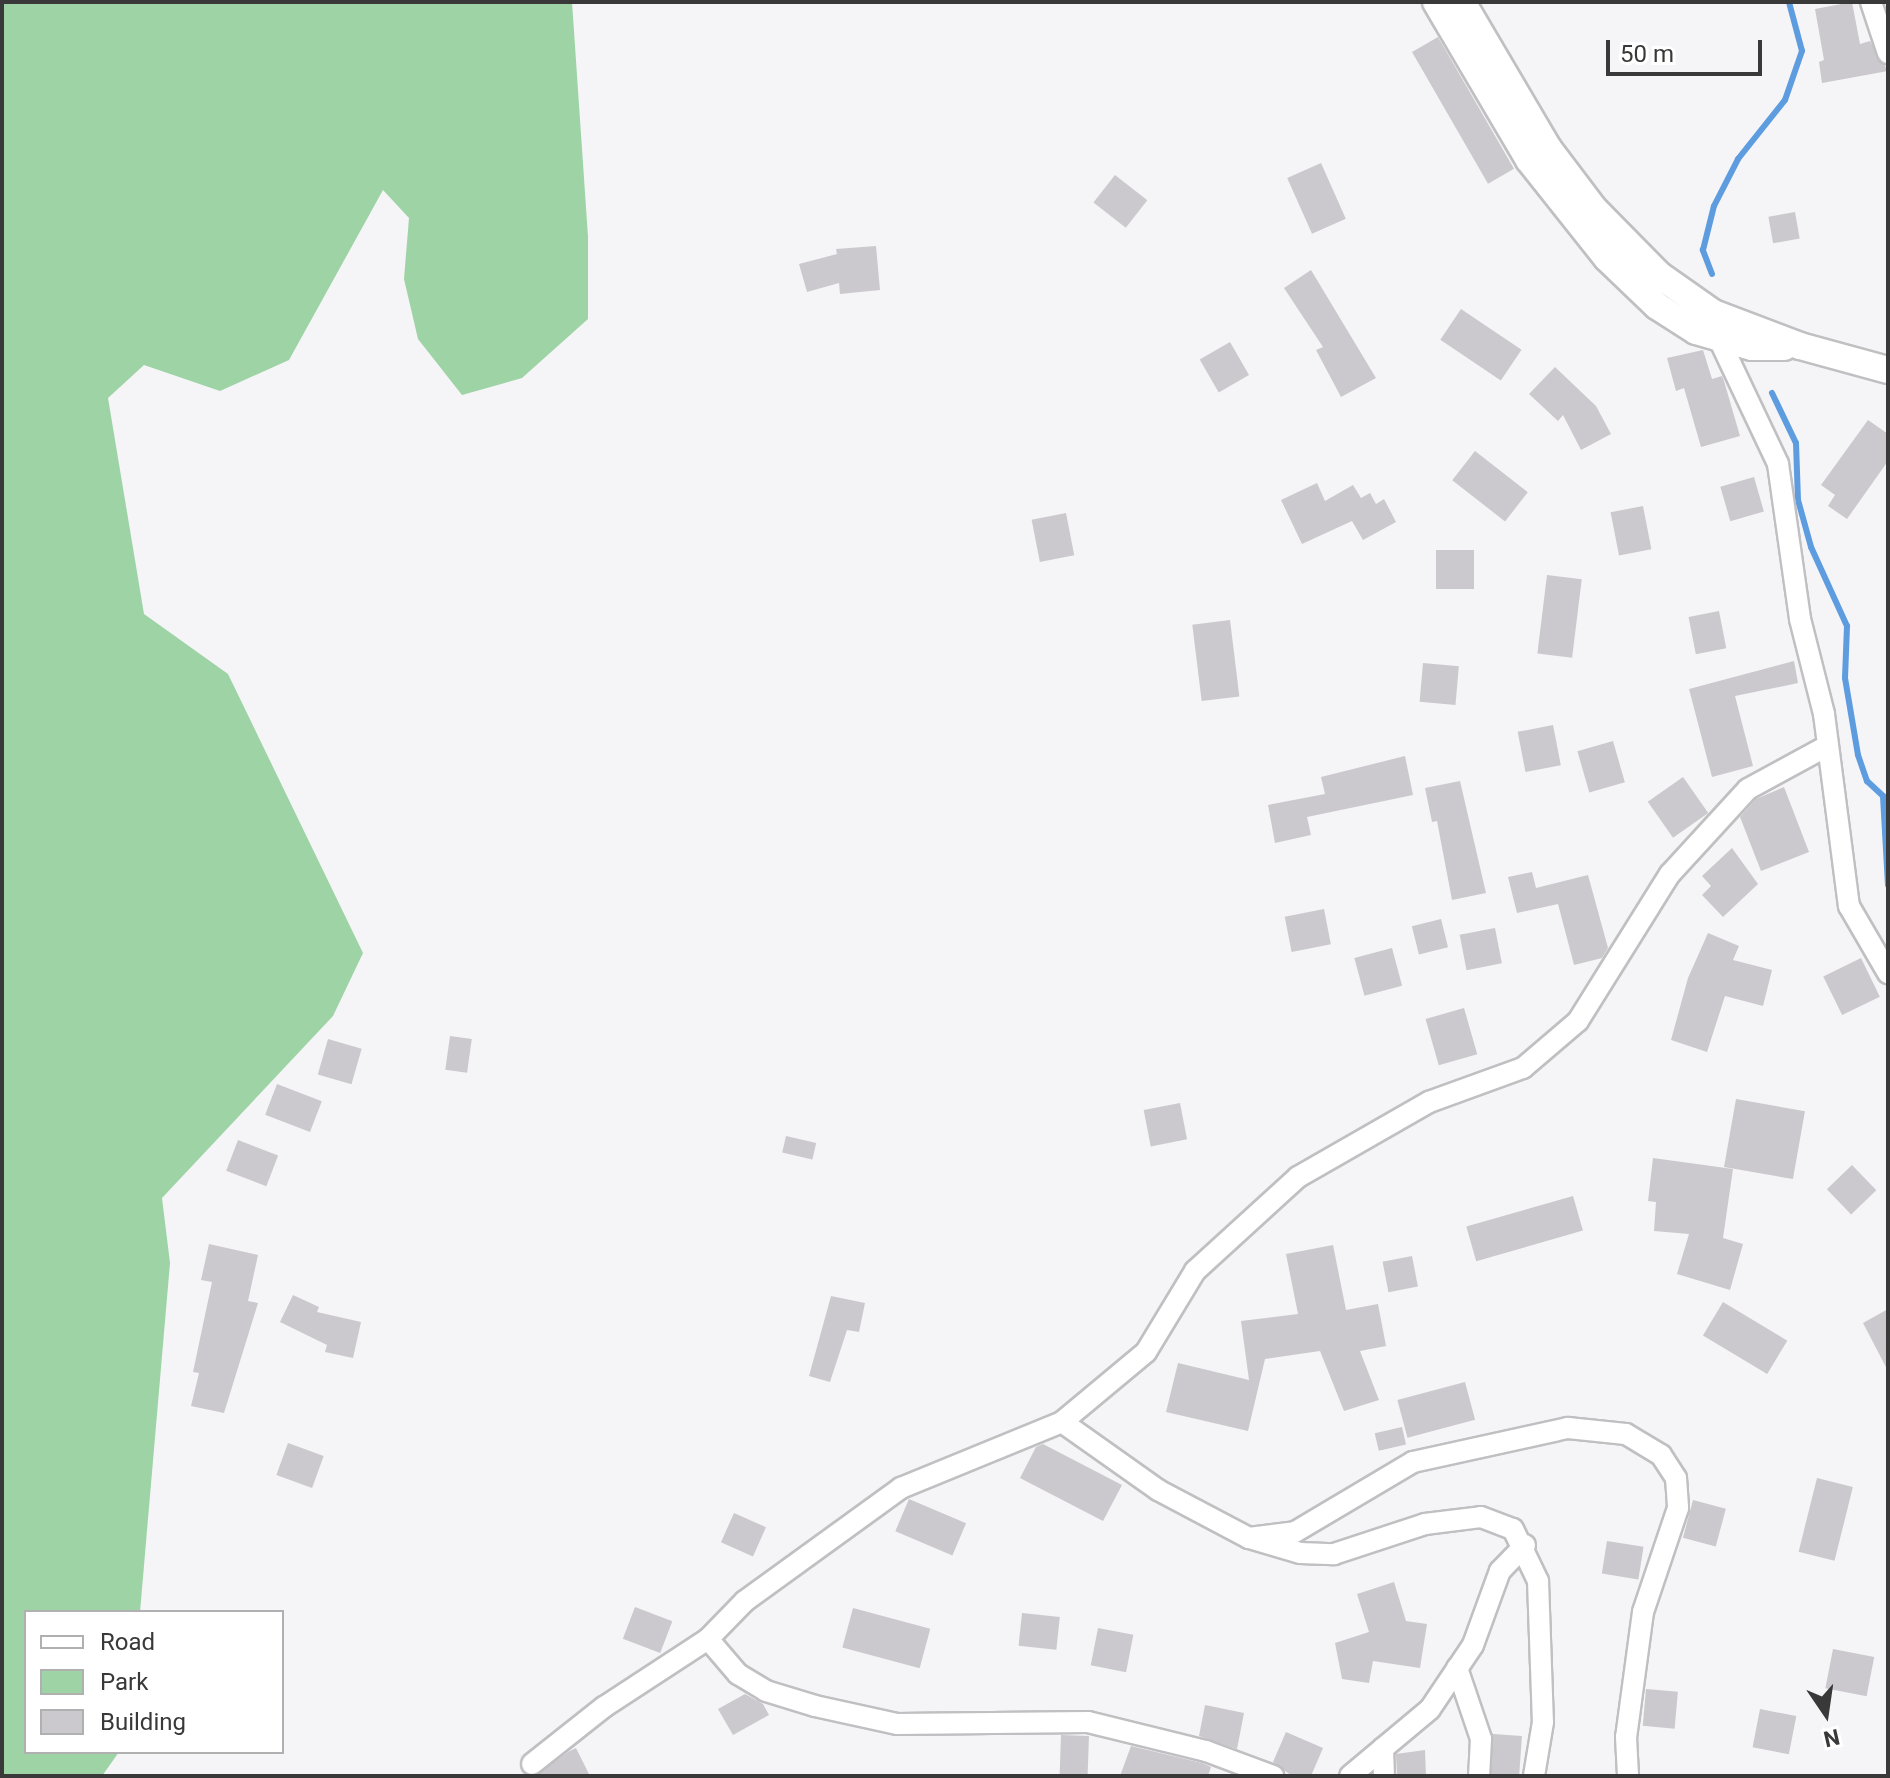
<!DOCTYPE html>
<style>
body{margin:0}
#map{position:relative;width:1890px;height:1778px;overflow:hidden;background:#f5f4f7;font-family:Roboto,sans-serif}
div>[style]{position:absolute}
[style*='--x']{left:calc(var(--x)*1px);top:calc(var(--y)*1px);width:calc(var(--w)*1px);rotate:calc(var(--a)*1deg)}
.green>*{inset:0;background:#9dd3a5}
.stream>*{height:6px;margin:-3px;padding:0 3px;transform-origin:3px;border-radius:3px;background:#5d9cdf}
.building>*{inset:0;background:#cbc9cd;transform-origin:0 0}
.roads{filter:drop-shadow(2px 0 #c0bfc2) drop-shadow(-2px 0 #c0bfc2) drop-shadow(0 2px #c0bfc2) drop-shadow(0 -2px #c0bfc2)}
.minor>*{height:20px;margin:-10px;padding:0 10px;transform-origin:10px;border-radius:10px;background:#fff}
.tertiary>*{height:26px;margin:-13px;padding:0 13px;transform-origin:13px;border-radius:13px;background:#fff}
span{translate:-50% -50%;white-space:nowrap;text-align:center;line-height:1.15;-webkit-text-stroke:8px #fff;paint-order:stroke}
.frame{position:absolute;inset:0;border:4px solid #39393a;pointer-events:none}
.legend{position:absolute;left:24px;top:1610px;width:260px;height:144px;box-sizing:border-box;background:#fff;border:2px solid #b0b0b0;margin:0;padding:10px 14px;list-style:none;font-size:24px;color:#39393a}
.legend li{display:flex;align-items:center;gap:16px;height:40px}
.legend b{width:40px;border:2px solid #b0b0b0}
.north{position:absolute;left:1786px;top:1674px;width:80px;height:80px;-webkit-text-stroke:6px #fff;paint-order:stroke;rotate:167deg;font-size:22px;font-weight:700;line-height:32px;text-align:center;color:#39393a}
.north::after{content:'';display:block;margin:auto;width:28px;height:36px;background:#39393a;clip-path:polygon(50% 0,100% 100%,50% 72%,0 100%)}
.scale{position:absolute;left:1606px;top:40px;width:156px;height:36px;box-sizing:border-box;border:4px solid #39393a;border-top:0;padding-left:10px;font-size:24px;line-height:28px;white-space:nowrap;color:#39393a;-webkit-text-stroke:6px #fff;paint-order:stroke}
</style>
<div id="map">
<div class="green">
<i style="clip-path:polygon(2px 2px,572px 2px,588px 237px,588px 319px,522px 378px,462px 395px,418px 339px,404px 279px,409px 218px,383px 190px,289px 360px,220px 391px,144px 365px,108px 398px,144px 614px,228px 674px,363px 953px,333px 1016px,162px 1198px,170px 1263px,140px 1612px,26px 1612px,26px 1752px,119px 1752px,102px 1776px,2px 1776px)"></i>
</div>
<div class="stream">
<i style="--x:1712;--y:274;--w:26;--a:-111"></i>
<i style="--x:1703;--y:250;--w:45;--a:-76"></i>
<i style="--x:1714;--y:206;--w:53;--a:-62.9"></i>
<i style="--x:1738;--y:159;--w:75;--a:-51.5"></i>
<i style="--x:1785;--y:100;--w:52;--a:-70.9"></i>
<i style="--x:1802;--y:51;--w:51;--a:-104.9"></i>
<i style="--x:1772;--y:393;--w:55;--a:64.4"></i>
<i style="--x:1796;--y:443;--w:57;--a:88"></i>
<i style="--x:1798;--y:500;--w:49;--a:74.5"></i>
<i style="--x:1811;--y:547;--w:87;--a:65.5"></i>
<i style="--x:1847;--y:626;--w:52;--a:92.2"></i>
<i style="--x:1845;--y:678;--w:78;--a:80.4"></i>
<i style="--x:1858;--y:755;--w:28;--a:71"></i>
<i style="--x:1867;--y:781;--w:22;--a:43"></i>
<i style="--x:1883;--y:796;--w:89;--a:86.8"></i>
</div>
<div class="building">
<i style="clip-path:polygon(1852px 2px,1860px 44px,1870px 41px,1888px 71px,1822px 83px,1819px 62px,1824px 60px,1815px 9px)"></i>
<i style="left:1438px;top:37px;width:152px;height:30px;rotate:60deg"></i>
<i style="left:1321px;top:163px;width:61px;height:37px;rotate:66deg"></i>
<i style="left:1115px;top:175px;width:41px;height:35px;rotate:38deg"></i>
<i style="left:1795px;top:212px;width:27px;height:27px;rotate:80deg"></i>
<i style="clip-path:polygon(876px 246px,880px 290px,840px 294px,839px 283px,807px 292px,799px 264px,837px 254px,836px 249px)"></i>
<i style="clip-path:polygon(1311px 270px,1376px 378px,1341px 397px,1316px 350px,1323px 347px,1284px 288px)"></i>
<i style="left:1461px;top:309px;width:73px;height:37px;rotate:34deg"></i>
<i style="left:1230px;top:342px;width:38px;height:35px;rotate:60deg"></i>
<i style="clip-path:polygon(1703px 350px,1712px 379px,1722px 376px,1724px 381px,1740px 436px,1701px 447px,1684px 388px,1676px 391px,1667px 358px)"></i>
<i style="clip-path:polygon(1555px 367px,1596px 406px,1611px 434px,1581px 450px,1563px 415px,1558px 421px,1529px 394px)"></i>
<i style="clip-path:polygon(1868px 420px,1888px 434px,1888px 461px,1847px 519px,1828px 506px,1835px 495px,1821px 485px)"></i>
<i style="left:1475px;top:451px;width:67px;height:37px;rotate:38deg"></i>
<i style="left:1754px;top:477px;width:36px;height:35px;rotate:74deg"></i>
<i style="clip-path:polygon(1317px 483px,1325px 501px,1353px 485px,1361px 498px,1370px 493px,1376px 504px,1384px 499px,1396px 522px,1363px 540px,1352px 521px,1302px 544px,1281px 500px)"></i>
<i style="left:1643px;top:506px;width:44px;height:33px;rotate:79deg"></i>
<i style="left:1066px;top:513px;width:43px;height:35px;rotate:79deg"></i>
<i style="left:1436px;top:550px;width:38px;height:39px"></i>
<i style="left:1547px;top:575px;width:35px;height:79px;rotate:7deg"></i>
<i style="left:1719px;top:611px;width:38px;height:31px;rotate:79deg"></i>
<i style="left:1230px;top:620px;width:77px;height:38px;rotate:83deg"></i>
<i style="clip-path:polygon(1794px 661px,1798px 683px,1735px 696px,1753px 766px,1712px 777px,1689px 689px)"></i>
<i style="left:1423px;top:663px;width:36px;height:39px;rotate:5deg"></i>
<i style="left:1553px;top:725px;width:41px;height:36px;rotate:79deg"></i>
<i style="left:1613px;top:741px;width:43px;height:37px;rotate:74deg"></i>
<i style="clip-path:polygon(1405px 756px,1413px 795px,1307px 817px,1311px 835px,1275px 843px,1268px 805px,1325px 794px,1321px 777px)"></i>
<i style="left:1683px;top:777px;width:44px;height:43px;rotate:55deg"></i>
<i style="clip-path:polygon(1460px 781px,1486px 893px,1452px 900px,1437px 821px,1432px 822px,1425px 788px)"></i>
<i style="clip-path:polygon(1784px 787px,1809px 852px,1761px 871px,1740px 817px,1756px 799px)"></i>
<i style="clip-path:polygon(1732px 848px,1758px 884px,1723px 917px,1702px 895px,1711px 886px,1702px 876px)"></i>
<i style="clip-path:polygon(1532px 872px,1536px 888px,1588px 875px,1608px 948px,1602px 958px,1574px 965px,1558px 904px,1517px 913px,1508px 877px)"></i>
<i style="left:1324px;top:909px;width:36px;height:40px;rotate:79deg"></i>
<i style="left:1441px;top:919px;width:29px;height:30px;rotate:76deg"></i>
<i style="left:1495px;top:928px;width:36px;height:36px;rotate:79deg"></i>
<i style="clip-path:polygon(1708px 933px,1739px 946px,1733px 960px,1772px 970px,1763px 1006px,1725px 996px,1707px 1052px,1671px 1040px,1688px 978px)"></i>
<i style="left:1392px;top:948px;width:39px;height:39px;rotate:75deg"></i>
<i style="left:1861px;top:958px;width:43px;height:42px;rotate:64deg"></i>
<i style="left:1464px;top:1008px;width:48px;height:40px;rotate:74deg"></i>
<i style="left:450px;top:1036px;width:22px;height:34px;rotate:8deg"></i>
<i style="left:328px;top:1039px;width:35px;height:37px;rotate:16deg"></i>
<i style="left:277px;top:1084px;width:48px;height:33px;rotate:21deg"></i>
<i style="left:1736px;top:1099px;width:70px;height:69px;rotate:10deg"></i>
<i style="left:1180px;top:1103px;width:37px;height:37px;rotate:79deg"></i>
<i style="left:786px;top:1136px;width:31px;height:17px;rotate:13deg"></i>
<i style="left:238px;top:1140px;width:43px;height:33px;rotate:21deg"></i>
<i style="clip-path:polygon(1653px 1158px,1733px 1169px,1723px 1238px,1743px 1244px,1730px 1290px,1677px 1274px,1689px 1234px,1654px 1231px,1656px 1202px,1648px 1201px)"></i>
<i style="left:1852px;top:1165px;width:35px;height:35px;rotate:46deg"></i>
<i style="left:1573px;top:1196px;width:36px;height:111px;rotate:74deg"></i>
<i style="clip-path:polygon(209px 1244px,258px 1255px,248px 1301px,258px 1303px,224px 1413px,191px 1406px,199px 1373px,193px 1372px,212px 1282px,201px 1280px)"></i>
<i style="clip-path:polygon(1333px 1245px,1346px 1310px,1378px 1304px,1386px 1346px,1360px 1351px,1379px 1400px,1344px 1411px,1320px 1351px,1265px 1359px,1248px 1431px,1166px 1412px,1178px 1363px,1249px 1380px,1241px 1321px,1298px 1314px,1286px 1254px)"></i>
<i style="left:1412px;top:1256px;width:31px;height:30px;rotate:79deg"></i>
<i style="clip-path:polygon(293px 1295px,319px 1307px,317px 1312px,361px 1322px,353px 1358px,325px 1352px,327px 1345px,280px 1322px)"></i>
<i style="clip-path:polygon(831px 1296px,865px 1303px,859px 1332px,847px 1330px,830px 1382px,809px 1376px)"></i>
<i style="left:1723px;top:1302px;width:75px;height:39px;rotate:31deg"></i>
<i style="clip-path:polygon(1888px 1309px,1888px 1371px,1863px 1323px)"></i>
<i style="left:1465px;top:1382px;width:39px;height:70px;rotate:75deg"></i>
<i style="left:1402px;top:1427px;width:18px;height:28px;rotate:77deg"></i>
<i style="left:288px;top:1443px;width:38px;height:34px;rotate:20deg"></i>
<i style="clip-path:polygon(1043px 1444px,1122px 1485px,1103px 1521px,1020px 1478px,1036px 1447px)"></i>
<i style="left:1817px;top:1478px;width:37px;height:76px;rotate:14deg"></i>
<i style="left:909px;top:1499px;width:62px;height:35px;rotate:23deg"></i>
<i style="left:1693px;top:1500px;width:34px;height:39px;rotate:15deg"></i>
<i style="left:734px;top:1513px;width:35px;height:32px;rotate:24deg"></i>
<i style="left:1607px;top:1541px;width:37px;height:33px;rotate:9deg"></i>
<i style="clip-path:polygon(1394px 1582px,1406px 1621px,1427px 1624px,1420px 1668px,1373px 1661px,1369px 1683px,1342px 1679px,1335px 1643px,1369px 1632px,1357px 1594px)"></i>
<i style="left:635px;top:1607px;width:40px;height:34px;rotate:21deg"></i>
<i style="left:853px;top:1608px;width:80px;height:41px;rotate:15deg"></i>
<i style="left:1022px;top:1613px;width:38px;height:33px;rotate:6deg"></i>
<i style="left:1098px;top:1628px;width:36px;height:38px;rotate:11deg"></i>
<i style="left:1833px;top:1649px;width:42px;height:40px;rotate:11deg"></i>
<i style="left:1646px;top:1689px;width:32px;height:37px;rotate:5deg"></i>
<i style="clip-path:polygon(745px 1694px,763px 1704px,769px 1715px,733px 1735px,718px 1709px)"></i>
<i style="clip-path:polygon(1205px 1705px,1244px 1713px,1237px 1749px,1199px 1736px)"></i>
<i style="left:1760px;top:1709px;width:37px;height:39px;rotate:11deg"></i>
<i style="clip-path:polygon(1286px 1732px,1323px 1748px,1311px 1776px,1292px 1776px,1273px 1762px)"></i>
<i style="left:1493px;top:1734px;width:29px;height:42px;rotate:4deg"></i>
<i style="left:1061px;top:1735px;width:28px;height:41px;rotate:2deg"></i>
<i style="clip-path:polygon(1131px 1746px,1202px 1763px,1211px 1767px,1208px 1776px,1120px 1776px)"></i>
<i style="clip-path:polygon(576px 1748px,590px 1776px,536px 1776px,568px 1752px)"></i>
<i style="clip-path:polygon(1425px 1750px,1426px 1776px,1397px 1776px,1396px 1754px)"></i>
</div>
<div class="roads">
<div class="minor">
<i style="--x:1871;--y:2;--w:54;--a:71.6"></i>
<i style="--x:1719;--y:339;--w:138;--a:64.7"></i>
<i style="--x:1778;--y:464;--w:157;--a:81.9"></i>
<i style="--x:1800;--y:619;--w:98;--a:75.8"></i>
<i style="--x:1824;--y:714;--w:194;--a:82.6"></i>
<i style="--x:1849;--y:906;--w:78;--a:59.8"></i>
<i style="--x:1062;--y:1422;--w:118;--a:35.3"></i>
<i style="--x:1158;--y:1490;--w:103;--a:27.8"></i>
<i style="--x:1249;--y:1538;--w:53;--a:16.4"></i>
<i style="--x:1300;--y:1553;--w:34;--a:2"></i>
<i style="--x:1334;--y:1554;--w:96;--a:-18.2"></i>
<i style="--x:1425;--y:1524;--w:56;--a:-7.1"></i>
<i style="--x:1481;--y:1517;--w:34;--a:21"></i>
<i style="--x:1513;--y:1529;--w:58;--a:64.3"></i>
<i style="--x:1538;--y:1581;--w:141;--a:88"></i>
<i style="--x:1543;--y:1722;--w:55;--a:99.5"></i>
<i style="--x:1249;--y:1538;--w:46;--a:-7.4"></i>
<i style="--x:1295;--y:1532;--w:137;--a:-30.7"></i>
<i style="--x:1413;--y:1462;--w:159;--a:-12.4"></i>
<i style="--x:1568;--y:1428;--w:58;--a:5.9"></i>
<i style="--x:1626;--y:1434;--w:41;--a:31"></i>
<i style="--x:1661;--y:1455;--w:27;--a:57"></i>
<i style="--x:1676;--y:1478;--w:30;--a:86"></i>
<i style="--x:1678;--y:1508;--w:110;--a:108.6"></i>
<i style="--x:1643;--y:1612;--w:126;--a:97.7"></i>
<i style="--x:1626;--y:1737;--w:39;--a:87"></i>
<i style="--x:708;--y:1639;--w:46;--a:49.4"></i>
<i style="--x:738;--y:1674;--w:33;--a:31"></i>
<i style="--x:766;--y:1691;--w:51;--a:17"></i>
<i style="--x:815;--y:1706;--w:84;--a:12.4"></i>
<i style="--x:897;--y:1724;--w:191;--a:-0.6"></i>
<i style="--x:1088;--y:1722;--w:122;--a:13.8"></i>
<i style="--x:1206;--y:1751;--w:72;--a:20.5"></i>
<i style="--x:1457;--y:1668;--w:75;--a:71.3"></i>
<i style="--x:1481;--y:1739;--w:37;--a:93"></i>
<i style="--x:1383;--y:1748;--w:28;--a:88"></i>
<i style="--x:532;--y:1764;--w:92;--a:-38.4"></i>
<i style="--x:604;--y:1707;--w:124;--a:-33.2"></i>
<i style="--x:708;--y:1639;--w:53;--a:-45.8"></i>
<i style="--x:745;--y:1601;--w:193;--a:-35.9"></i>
<i style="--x:901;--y:1488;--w:174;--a:-22.3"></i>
<i style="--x:1062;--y:1422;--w:109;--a:-39.8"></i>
<i style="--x:1146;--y:1352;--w:95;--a:-58.8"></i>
<i style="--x:1195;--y:1271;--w:139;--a:-42.4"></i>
<i style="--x:1298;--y:1177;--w:151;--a:-29.8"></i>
<i style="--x:1429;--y:1102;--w:100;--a:-19.9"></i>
<i style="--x:1523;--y:1068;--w:72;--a:-40.5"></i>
<i style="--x:1578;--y:1021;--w:173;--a:-58"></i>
<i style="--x:1670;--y:874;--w:115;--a:-47.5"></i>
<i style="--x:1748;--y:789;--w:90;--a:-28.6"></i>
<i style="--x:1350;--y:1776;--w:104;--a:-39.9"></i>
<i style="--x:1430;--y:1709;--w:77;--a:-56.1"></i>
<i style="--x:1473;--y:1645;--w:79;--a:-70"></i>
<i style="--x:1500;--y:1571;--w:36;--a:-46"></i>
</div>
<div class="tertiary">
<i style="--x:1436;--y:2;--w:183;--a:59.5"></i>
<i style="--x:1529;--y:160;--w:125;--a:51.5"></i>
<i style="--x:1607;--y:258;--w:69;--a:43.8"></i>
<i style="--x:1657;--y:306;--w:46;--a:32.7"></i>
<i style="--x:1696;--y:331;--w:58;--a:15.9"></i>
<i style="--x:1752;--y:347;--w:32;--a:0"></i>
<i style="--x:1462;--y:2;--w:169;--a:59.5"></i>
<i style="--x:1548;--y:148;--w:76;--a:53"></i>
<i style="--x:1594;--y:209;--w:93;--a:45.4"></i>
<i style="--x:1659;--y:275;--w:66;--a:35.1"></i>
<i style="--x:1713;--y:313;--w:93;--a:20.8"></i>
<i style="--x:1800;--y:346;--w:91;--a:15.3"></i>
</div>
</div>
<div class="frame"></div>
<ul class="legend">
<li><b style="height:10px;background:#fff"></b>Road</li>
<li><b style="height:22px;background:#9dd3a5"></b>Park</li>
<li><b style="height:22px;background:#cbc9cd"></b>Building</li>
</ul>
<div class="north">N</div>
<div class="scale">50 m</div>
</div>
